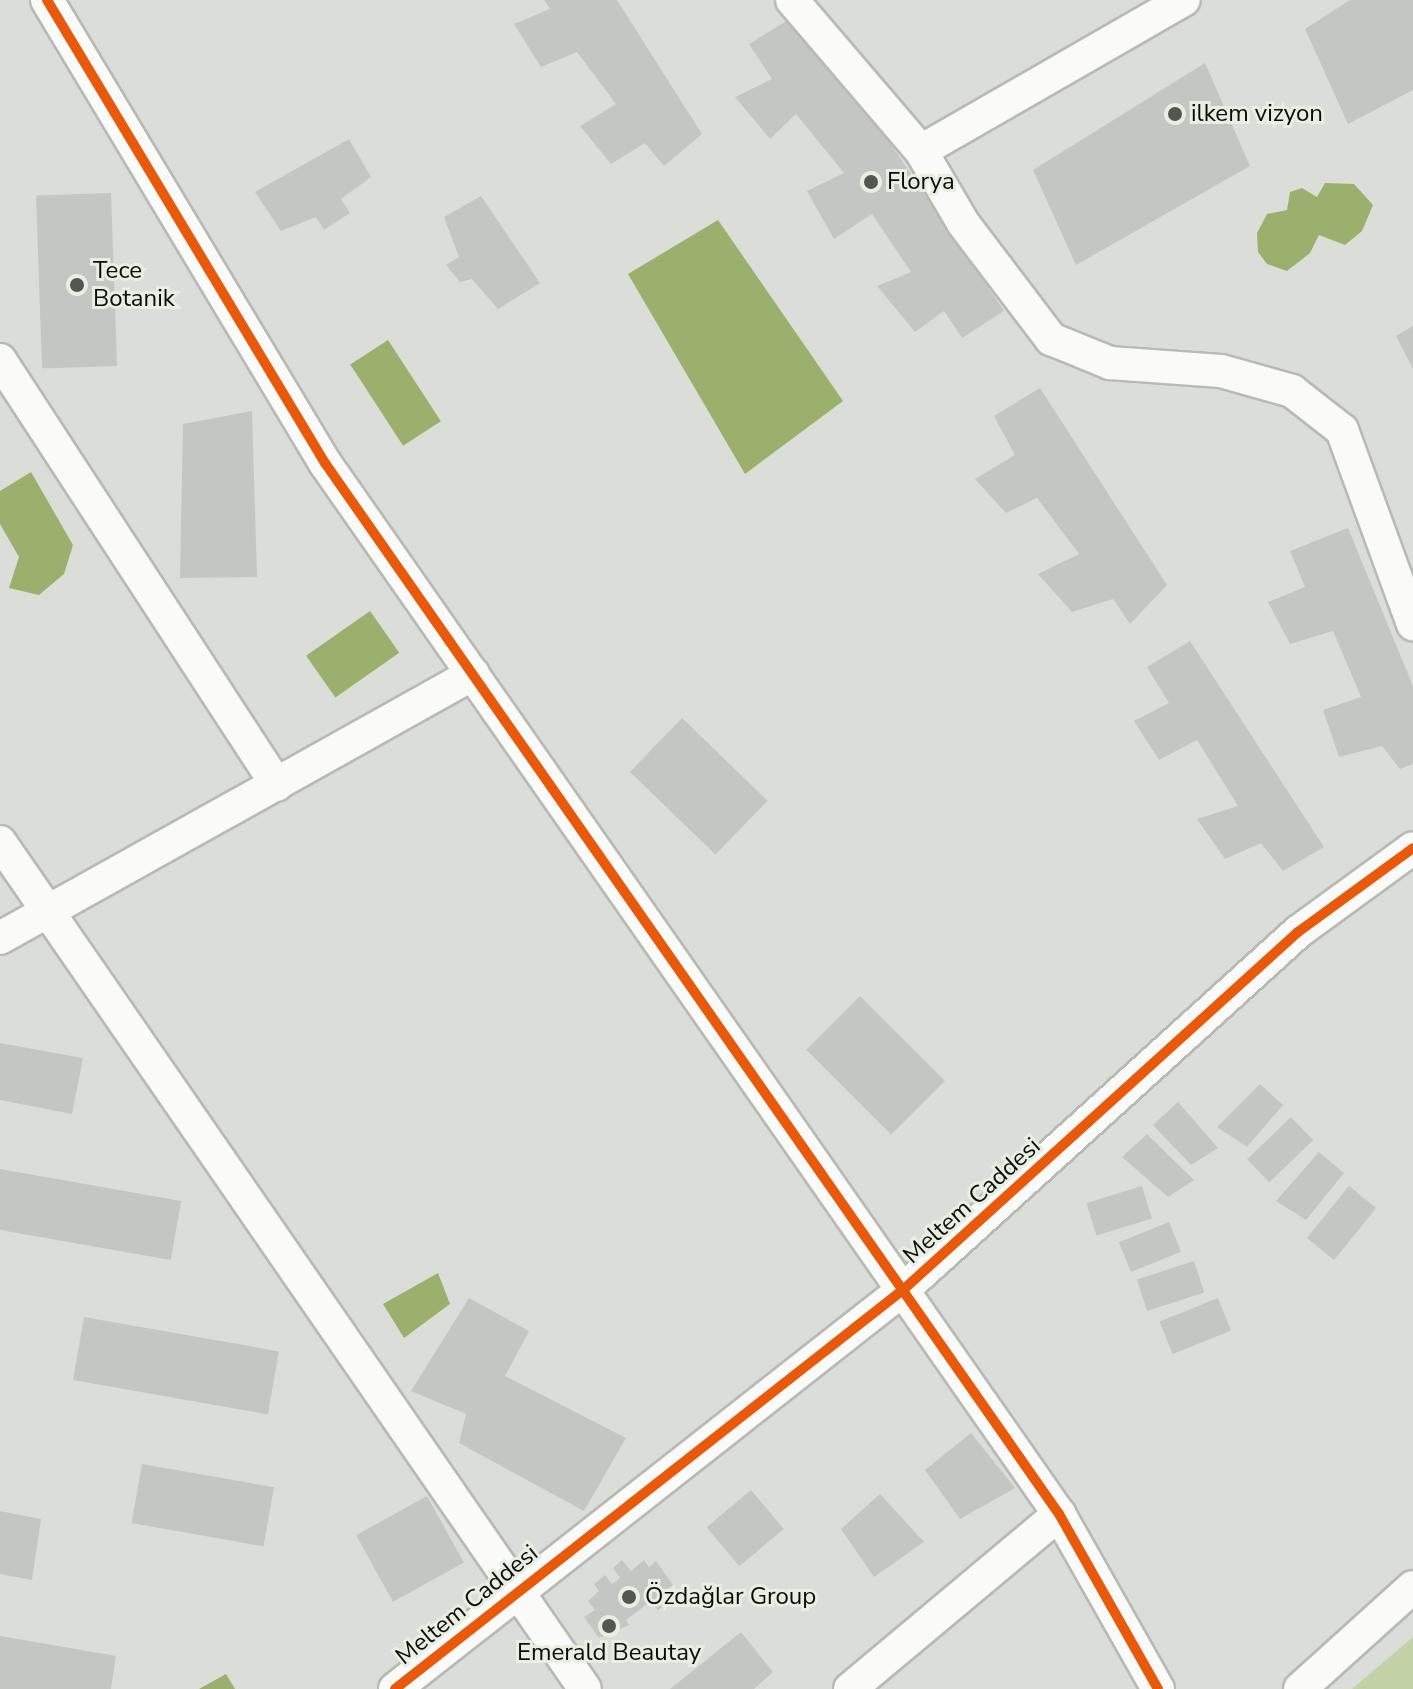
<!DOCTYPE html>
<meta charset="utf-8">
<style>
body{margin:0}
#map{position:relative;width:1413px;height:1689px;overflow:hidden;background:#dbded8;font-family:"Nunito Sans",sans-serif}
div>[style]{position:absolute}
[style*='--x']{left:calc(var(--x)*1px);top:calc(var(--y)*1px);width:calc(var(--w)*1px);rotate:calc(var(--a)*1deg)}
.green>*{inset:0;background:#c2d1a6}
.water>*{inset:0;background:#9bb06c;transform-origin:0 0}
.building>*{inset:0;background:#c4c6c1;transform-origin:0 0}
.roads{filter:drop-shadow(2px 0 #b8bab5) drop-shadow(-2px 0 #b8bab5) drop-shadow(0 2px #b8bab5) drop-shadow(0 -2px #b8bab5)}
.minor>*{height:32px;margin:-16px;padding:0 16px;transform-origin:16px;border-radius:16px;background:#fafaf9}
.cycleway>*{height:10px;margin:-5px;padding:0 5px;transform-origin:5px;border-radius:5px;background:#e8590c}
.dots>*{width:22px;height:22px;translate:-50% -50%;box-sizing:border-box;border:4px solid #e9eee2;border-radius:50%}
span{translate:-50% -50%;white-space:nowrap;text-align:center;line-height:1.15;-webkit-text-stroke:6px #e9eee2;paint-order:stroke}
.poi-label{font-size:24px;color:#0b0c09}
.left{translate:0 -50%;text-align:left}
.street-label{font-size:24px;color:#0b0c09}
</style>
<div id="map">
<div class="green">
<i style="clip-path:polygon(1413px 1636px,1413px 1689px,1352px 1689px,1413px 1637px)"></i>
</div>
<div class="water">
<i style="clip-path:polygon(1325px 183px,1354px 184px,1373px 205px,1362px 231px,1345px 245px,1319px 235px,1310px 253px,1287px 271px,1267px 264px,1258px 252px,1257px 233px,1267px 214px,1287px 210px,1290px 192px,1302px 188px,1317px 197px)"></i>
<i style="clip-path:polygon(718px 220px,843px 401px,745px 474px,628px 274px)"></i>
<i style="left:388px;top:340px;width:97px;height:45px;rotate:57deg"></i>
<i style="clip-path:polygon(31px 472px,73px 545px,64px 574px,39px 595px,9px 588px,19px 557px,0 524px,0 491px)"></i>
<i style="left:370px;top:611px;width:51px;height:78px;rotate:55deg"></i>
<i style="clip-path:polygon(438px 1273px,450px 1304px,404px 1338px,383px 1304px)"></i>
<i style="clip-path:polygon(226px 1674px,235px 1689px,199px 1689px)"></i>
</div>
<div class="building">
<i style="clip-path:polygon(544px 0,617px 0,702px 134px,664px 166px,645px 143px,611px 164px,580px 126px,616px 104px,577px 52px,541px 67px,514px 24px,550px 9px)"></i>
<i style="clip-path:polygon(1350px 0,1413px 0,1413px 90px,1348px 124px,1305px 29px)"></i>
<i style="clip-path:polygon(801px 12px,1004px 311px,962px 338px,944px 311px,915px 332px,877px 286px,911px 272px,872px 214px,834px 239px,807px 191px,844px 173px,796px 114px,770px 139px,735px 97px,772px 79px,749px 44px)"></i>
<i style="clip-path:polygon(1205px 63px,1250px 166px,1076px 265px,1033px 170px)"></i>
<i style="clip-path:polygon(349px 139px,371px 177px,341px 199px,350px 213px,324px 230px,316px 217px,281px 231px,255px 192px)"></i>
<i style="left:111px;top:193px;width:173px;height:75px;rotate:88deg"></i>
<i style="clip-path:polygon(481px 196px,540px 283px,498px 309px,472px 279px,460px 282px,446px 265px,459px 257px,444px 217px)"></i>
<i style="clip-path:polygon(1413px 326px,1413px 369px,1396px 336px)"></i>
<i style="clip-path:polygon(1040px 388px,1167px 585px,1130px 624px,1113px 599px,1072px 612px,1038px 574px,1079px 554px,1037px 498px,1006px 513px,975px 479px,1015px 455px,994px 416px)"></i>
<i style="clip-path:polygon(252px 411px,257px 577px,180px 578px,183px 424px)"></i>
<i style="clip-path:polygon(1348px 528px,1413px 686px,1413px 764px,1400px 769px,1382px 746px,1339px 757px,1323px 710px,1361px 697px,1333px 631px,1290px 644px,1268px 602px,1305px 587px,1290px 551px)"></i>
<i style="clip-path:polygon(1190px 641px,1324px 847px,1283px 871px,1261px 843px,1225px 859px,1197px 819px,1238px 806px,1197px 740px,1159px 760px,1134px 721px,1169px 703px,1147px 667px)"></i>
<i style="left:682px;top:718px;width:119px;height:75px;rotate:44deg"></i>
<i style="left:860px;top:996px;width:120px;height:76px;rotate:45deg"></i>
<i style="clip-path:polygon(0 1043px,83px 1058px,72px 1114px,0 1100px)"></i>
<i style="clip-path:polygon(1260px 1084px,1283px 1105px,1247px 1147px,1217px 1127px)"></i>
<i style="clip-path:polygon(1178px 1102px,1218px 1148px,1191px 1165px,1153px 1125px)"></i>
<i style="left:1291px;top:1117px;width:32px;height:61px;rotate:46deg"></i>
<i style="clip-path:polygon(1147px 1134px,1194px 1180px,1168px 1197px,1122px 1157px)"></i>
<i style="clip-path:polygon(1319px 1152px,1344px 1173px,1306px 1220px,1276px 1201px)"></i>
<i style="left:0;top:1169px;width:184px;height:60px;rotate:10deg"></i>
<i style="left:1142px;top:1186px;width:34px;height:58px;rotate:73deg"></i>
<i style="left:1349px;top:1186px;width:35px;height:67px;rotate:39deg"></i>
<i style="left:1169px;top:1222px;width:32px;height:54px;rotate:68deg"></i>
<i style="left:1194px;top:1261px;width:33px;height:60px;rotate:72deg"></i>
<i style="clip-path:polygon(469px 1298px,529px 1331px,505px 1376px,626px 1438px,584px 1511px,459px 1443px,466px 1414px,411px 1391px)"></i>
<i style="left:1218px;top:1298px;width:35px;height:63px;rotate:68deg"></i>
<i style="left:84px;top:1317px;width:198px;height:64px;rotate:10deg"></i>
<i style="clip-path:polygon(971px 1433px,1015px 1488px,960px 1519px,925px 1470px)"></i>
<i style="left:142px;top:1464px;width:134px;height:60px;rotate:10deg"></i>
<i style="left:751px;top:1490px;width:51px;height:58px;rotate:50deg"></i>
<i style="clip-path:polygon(880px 1494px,924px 1542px,874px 1577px,841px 1529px)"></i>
<i style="left:427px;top:1496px;width:76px;height:81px;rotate:61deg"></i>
<i style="clip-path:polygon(0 1511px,41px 1519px,32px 1580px,0 1574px)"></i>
<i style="clip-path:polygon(622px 1560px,631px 1571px,644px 1560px,649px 1567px,656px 1561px,673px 1585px,662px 1593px,669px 1602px,658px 1610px,651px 1601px,626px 1620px,629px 1625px,599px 1638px,584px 1617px,595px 1610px,588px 1601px,599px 1591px,594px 1584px,605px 1575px,612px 1584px,620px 1578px,613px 1568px)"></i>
<i style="clip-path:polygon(741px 1632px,773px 1672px,754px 1689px,670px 1689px)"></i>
<i style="clip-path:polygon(0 1636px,116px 1656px,111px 1689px,0 1689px)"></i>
</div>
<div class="roads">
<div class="minor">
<i style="--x:47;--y:0;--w:540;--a:59.02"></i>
<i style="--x:325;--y:463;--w:1282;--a:55.07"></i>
<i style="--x:1059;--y:1514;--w:201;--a:60.5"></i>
<i style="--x:792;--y:0;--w:199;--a:49.5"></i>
<i style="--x:921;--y:151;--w:83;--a:59.7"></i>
<i style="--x:963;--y:223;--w:146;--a:52.8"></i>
<i style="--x:1051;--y:339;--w:64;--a:22.1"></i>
<i style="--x:1110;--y:363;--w:111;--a:4.1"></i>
<i style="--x:1221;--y:371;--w:74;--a:15.7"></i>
<i style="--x:1292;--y:391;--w:63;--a:38"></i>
<i style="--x:1342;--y:430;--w:207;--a:69.9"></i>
<i style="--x:921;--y:151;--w:303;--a:-29.9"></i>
<i style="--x:0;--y:360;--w:507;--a:56.91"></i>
<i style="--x:0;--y:842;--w:1029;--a:55.37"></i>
<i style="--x:0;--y:938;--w:542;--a:-29.17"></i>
<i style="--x:395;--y:1689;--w:647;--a:-38.16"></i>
<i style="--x:904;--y:1289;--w:532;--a:-42.18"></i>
<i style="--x:1298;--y:932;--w:142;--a:-36.1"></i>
<i style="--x:850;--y:1689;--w:273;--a:-39.9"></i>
<i style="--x:1300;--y:1689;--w:152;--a:-42.1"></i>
</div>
</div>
<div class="cycleway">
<i style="--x:47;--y:0;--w:540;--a:59.02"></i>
<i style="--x:325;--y:463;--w:1282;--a:55.07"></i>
<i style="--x:1059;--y:1514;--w:201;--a:60.5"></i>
<i style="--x:395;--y:1689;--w:647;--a:-38.16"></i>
<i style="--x:904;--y:1289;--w:532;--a:-42.18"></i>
<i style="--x:1298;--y:932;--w:142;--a:-36.1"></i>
</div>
<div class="dots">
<i style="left:1175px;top:114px;background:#545651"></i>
<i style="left:871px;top:182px;background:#545651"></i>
<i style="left:77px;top:285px;background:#545651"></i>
<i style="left:629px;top:1597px;background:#545651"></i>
<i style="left:609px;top:1626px;background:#545651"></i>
</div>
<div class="poi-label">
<span class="left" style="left:1191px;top:114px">ilkem vizyon</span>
<span class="left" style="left:887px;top:182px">Florya</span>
<span class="left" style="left:93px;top:285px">Tece<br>Botanik</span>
<span class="left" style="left:645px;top:1597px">Özdağlar Group</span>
<span style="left:609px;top:1653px">Emerald Beautay</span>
</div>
<div class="street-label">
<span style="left:972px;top:1201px;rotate:-42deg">Meltem Caddesi</span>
<span style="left:467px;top:1605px;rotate:-39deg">Meltem Caddesi</span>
</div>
</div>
